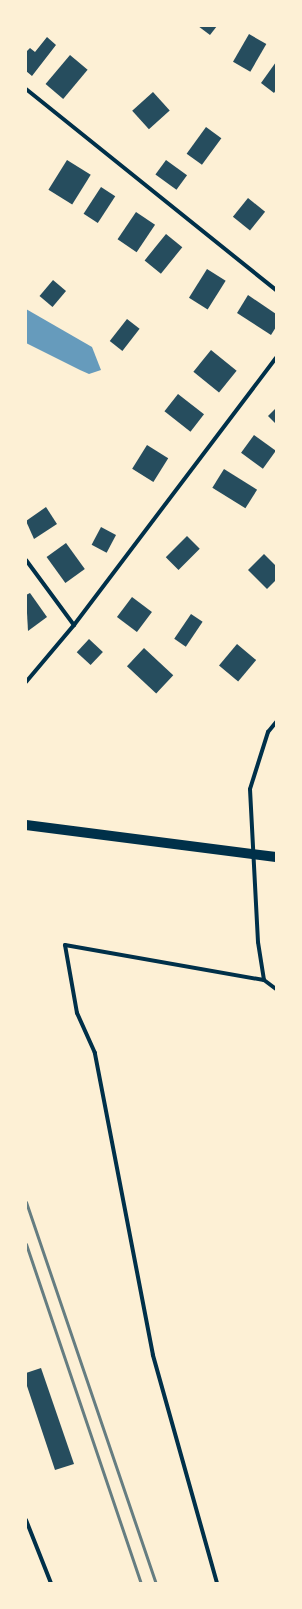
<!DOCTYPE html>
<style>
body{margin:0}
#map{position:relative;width:302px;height:1609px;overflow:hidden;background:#fdf0d5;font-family:"Noto Sans",sans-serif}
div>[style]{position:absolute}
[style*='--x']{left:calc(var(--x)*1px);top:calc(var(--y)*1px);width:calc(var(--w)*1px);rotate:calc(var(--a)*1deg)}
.water>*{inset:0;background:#669bbc}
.building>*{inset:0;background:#264d5e;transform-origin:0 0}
.minor>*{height:4px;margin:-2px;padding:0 2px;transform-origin:2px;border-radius:2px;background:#003049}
.primary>*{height:10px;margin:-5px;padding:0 5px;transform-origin:5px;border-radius:5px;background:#003049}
.rail>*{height:3px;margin:-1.5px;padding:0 1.5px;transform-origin:1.5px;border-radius:1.5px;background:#657d81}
span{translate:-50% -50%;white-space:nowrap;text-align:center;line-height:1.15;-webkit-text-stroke:4px #fdf0d5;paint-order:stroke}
.frame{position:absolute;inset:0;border:27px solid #fdf0d5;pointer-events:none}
</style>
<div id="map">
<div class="water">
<i style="clip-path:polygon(26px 309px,92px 347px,101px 370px,89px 374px,80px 370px,26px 343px)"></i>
</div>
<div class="building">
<i style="clip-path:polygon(198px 26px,217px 26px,210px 35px)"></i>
<i style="left:249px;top:34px;width:20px;height:32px;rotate:30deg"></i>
<i style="clip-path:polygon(47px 37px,56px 45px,32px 76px,26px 71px,26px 52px,30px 48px,35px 52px)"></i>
<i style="left:70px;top:55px;width:23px;height:38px;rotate:40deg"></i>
<i style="clip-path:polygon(276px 62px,276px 90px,274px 93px,261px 83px)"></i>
<i style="left:153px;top:92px;width:25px;height:28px;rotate:48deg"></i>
<i style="left:206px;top:127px;width:19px;height:33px;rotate:36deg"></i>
<i style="left:67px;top:160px;width:28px;height:35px;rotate:32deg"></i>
<i style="left:166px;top:160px;width:26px;height:18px;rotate:36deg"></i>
<i style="left:101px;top:187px;width:17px;height:32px;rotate:33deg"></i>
<i style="left:248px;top:198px;width:22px;height:24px;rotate:39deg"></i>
<i style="left:136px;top:212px;width:23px;height:33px;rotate:34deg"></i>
<i style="left:166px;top:234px;width:21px;height:34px;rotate:39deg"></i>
<i style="left:207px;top:269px;width:22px;height:34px;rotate:32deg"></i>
<i style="left:53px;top:280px;width:17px;height:21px;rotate:40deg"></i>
<i style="clip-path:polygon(248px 295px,276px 314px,276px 327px,271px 335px,237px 313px)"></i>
<i style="left:127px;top:319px;width:16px;height:28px;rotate:38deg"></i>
<i style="left:211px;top:350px;width:33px;height:28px;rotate:39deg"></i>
<i style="left:178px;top:394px;width:33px;height:22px;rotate:38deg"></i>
<i style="clip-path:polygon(276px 408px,276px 424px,268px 416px)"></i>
<i style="left:254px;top:435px;width:27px;height:22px;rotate:36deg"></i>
<i style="left:147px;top:445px;width:25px;height:28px;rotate:32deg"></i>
<i style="left:224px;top:469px;width:39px;height:22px;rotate:32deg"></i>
<i style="clip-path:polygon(46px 507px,57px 524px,34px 539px,26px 521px)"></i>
<i style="left:101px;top:527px;width:17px;height:20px;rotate:28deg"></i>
<i style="left:187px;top:536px;width:18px;height:30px;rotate:45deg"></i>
<i style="left:66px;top:543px;width:32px;height:24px;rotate:54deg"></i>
<i style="clip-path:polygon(264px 554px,276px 566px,276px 580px,267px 589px,248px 570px)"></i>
<i style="clip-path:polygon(30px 593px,47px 617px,28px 631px,26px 595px)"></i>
<i style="left:132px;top:597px;width:25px;height:25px;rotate:37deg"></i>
<i style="left:191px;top:614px;width:14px;height:30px;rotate:34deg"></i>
<i style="left:89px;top:639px;width:19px;height:18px;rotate:43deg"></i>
<i style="left:237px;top:644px;width:25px;height:28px;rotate:40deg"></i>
<i style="left:144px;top:648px;width:40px;height:25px;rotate:43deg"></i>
<i style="clip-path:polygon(41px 1368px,74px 1464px,55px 1470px,26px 1383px,26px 1373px)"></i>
</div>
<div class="minor">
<i style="--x:26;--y:89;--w:321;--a:38.8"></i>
<i style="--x:26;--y:560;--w:81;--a:53.6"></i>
<i style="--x:74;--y:625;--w:335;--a:-52.9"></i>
<i style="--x:26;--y:682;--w:75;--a:-49.9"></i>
<i style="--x:264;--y:980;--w:38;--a:-99"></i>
<i style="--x:258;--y:942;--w:153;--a:-93"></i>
<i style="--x:250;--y:789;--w:60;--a:-72.5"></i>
<i style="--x:268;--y:732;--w:13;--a:-51"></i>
<i style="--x:26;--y:1520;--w:68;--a:68.4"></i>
<i style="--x:217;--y:1583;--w:237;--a:-105.7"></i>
<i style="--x:153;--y:1355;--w:308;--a:-100.9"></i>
<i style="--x:95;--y:1053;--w:44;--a:-114.2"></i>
<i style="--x:77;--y:1013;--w:69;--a:-100"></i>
<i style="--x:65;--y:945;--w:202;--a:10"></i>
<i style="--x:264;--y:980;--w:15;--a:37"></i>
</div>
<div class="primary">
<i style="--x:26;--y:825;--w:252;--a:7.3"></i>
</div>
<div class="rail">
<i style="--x:26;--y:1202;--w:403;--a:71.2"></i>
<i style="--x:26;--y:1244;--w:358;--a:71.3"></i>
</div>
<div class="frame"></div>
</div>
